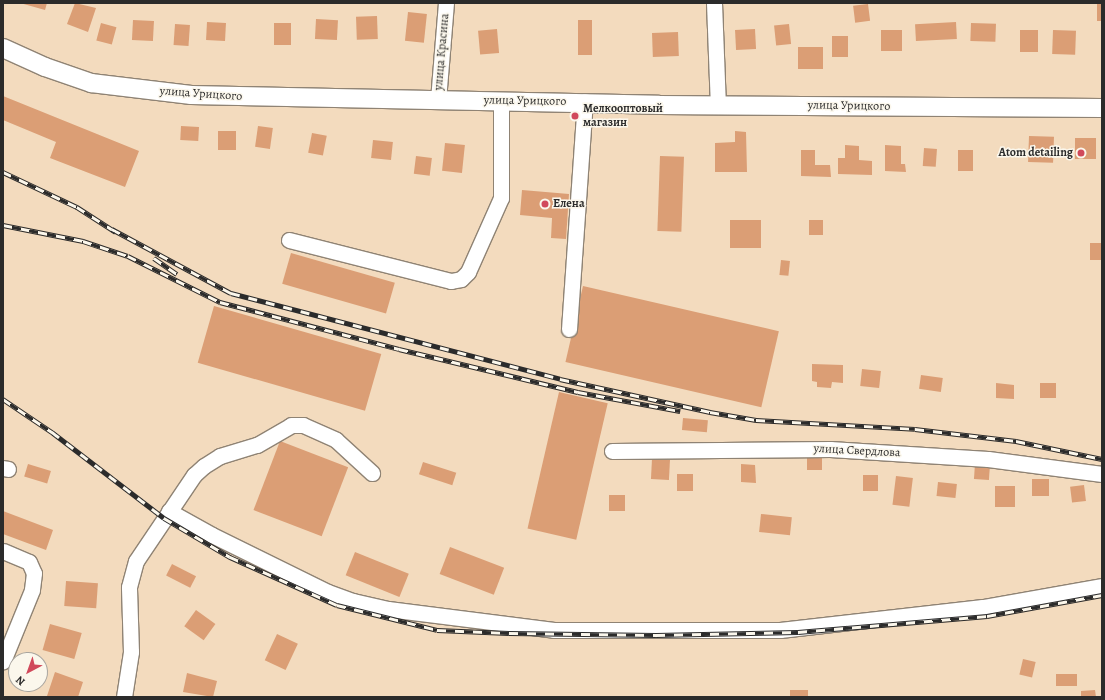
<!DOCTYPE html>
<meta charset="utf-8">
<style>
body{margin:0}
#map{position:relative;width:1105px;height:700px;overflow:hidden;background:#f3dbbe;font-family:Alegreya,serif}
div>[style]{position:absolute}
[style*='--x']{left:calc(var(--x)*1px);top:calc(var(--y)*1px);width:calc(var(--w)*1px);rotate:calc(var(--a)*1deg)}
.building>*{inset:0;background:#db9e75;transform-origin:0 0}
.roads{filter:drop-shadow(1px 0 #8f8374) drop-shadow(-1px 0 #8f8374) drop-shadow(0 1px #8f8374) drop-shadow(0 -1px #8f8374)}
.minor>*{height:15px;margin:-7.5px;padding:0 7.5px;transform-origin:7.5px;border-radius:7.5px;background:#fff}
.major>*{height:18px;margin:-9px;padding:0 9px;transform-origin:9px;border-radius:9px;background:#fff}
.rail>*{height:4.5px;margin-top:-2.25px;transform-origin:0;background:repeating-linear-gradient(90deg,#fbf7ec 0 9px,#2b2b2b 0 18px);box-sizing:border-box;border-block:1px solid #2b2b2b}
.dots>*{width:11px;height:11px;translate:-50% -50%;box-sizing:border-box;border:2px solid #fbf7ec;border-radius:50%}
span{translate:-50% -50%;white-space:nowrap;text-align:center;line-height:1.15;-webkit-text-stroke:3px #fbf7ec;paint-order:stroke}
.street-label{font-size:12px;color:#2b2b2b}
.poi-label{font-size:12px;color:#2b2b2b;font-weight:700}
.left{translate:0 -50%;text-align:left}
.right{translate:-100% -50%;text-align:right}
.frame{position:absolute;inset:0;border:4px solid #2b2b2b;pointer-events:none}
.north{position:absolute;left:8px;top:652px;width:40px;height:40px;box-sizing:border-box;background:#fbf7ec;border:1px solid #a8a59f;border-radius:50%;rotate:221deg;font-size:11px;font-weight:700;line-height:16px;text-align:center;color:#2b2b2b}
.north::after{content:'';display:block;margin:auto;width:14px;height:18px;background:#d1495b;clip-path:polygon(50% 0,100% 100%,50% 72%,0 100%)}
</style>
<div id="map">
<div class="building">
<i style="clip-path:polygon(20px 3px,47px 3px,45px 10px)"></i>
<i style="clip-path:polygon(75px 3px,96px 8px,88px 32px,67px 24px)"></i>
<i style="left:1097px;top:3px;width:5px;height:18px"></i>
<i style="left:868px;top:4px;width:17px;height:15px;rotate:83deg"></i>
<i style="left:408px;top:12px;width:19px;height:29px;rotate:6deg"></i>
<i style="left:377px;top:16px;width:23px;height:21px;rotate:88deg"></i>
<i style="left:316px;top:19px;width:22px;height:20px;rotate:3deg"></i>
<i style="left:133px;top:20px;width:21px;height:20px;rotate:3deg"></i>
<i style="left:578px;top:20px;width:14px;height:35px"></i>
<i style="left:207px;top:22px;width:19px;height:18px;rotate:3deg"></i>
<i style="left:956px;top:22px;width:17px;height:41px;rotate:87deg"></i>
<i style="left:101px;top:23px;width:16px;height:18px;rotate:15deg"></i>
<i style="left:274px;top:23px;width:17px;height:22px"></i>
<i style="left:971px;top:23px;width:25px;height:18px;rotate:2deg"></i>
<i style="left:175px;top:24px;width:15px;height:21px;rotate:4deg"></i>
<i style="left:789px;top:24px;width:20px;height:15px;rotate:84deg"></i>
<i style="left:497px;top:29px;width:24px;height:19px;rotate:85deg"></i>
<i style="left:755px;top:29px;width:20px;height:20px;rotate:87deg"></i>
<i style="left:902px;top:30px;width:21px;height:21px;rotate:90deg"></i>
<i style="left:1020px;top:30px;width:18px;height:22px"></i>
<i style="left:1053px;top:30px;width:23px;height:24px;rotate:2deg"></i>
<i style="left:678px;top:32px;width:24px;height:26px;rotate:88deg"></i>
<i style="left:832px;top:36px;width:16px;height:21px"></i>
<i style="left:798px;top:47px;width:25px;height:22px"></i>
<i style="clip-path:polygon(3px 96px,139px 151px,125px 187px,50px 158px,56px 142px,3px 120px)"></i>
<i style="left:181px;top:126px;width:18px;height:14px;rotate:3deg"></i>
<i style="left:258px;top:126px;width:15px;height:21px;rotate:8deg"></i>
<i style="left:218px;top:131px;width:18px;height:19px"></i>
<i style="clip-path:polygon(735px 131px,746px 132px,747px 172px,715px 172px,715px 143px,735px 142px)"></i>
<i style="left:312px;top:133px;width:15px;height:20px;rotate:11deg"></i>
<i style="left:1029px;top:136px;width:25px;height:26px;rotate:2deg"></i>
<i style="left:1075px;top:138px;width:21px;height:21px"></i>
<i style="left:373px;top:140px;width:20px;height:18px;rotate:6deg"></i>
<i style="left:445px;top:143px;width:20px;height:28px;rotate:6deg"></i>
<i style="clip-path:polygon(845px 145px,859px 146px,859px 160px,872px 161px,872px 175px,838px 174px,838px 158px,845px 158px)"></i>
<i style="clip-path:polygon(885px 145px,901px 146px,901px 164px,905px 164px,906px 172px,885px 171px)"></i>
<i style="left:924px;top:148px;width:13px;height:18px;rotate:4deg"></i>
<i style="clip-path:polygon(801px 150px,815px 150px,815px 165px,830px 165px,831px 177px,801px 176px)"></i>
<i style="left:958px;top:150px;width:15px;height:21px"></i>
<i style="left:416px;top:156px;width:16px;height:18px;rotate:7deg"></i>
<i style="left:660px;top:156px;width:24px;height:75px;rotate:2deg"></i>
<i style="clip-path:polygon(522px 190px,569px 194px,566px 239px,551px 238px,552px 218px,520px 215px)"></i>
<i style="left:730px;top:220px;width:31px;height:28px"></i>
<i style="left:809px;top:220px;width:14px;height:15px"></i>
<i style="left:1090px;top:243px;width:12px;height:17px"></i>
<i style="left:291px;top:253px;width:108px;height:32px;rotate:16deg"></i>
<i style="left:781px;top:260px;width:9px;height:15px;rotate:6deg"></i>
<i style="left:583px;top:286px;width:201px;height:78px;rotate:13deg"></i>
<i style="left:214px;top:306px;width:174px;height:59px;rotate:16deg"></i>
<i style="clip-path:polygon(812px 364px,843px 365px,843px 383px,832px 382px,831px 388px,817px 387px,817px 382px,812px 381px)"></i>
<i style="left:862px;top:369px;width:19px;height:17px;rotate:6deg"></i>
<i style="left:921px;top:375px;width:22px;height:14px;rotate:8deg"></i>
<i style="clip-path:polygon(996px 383px,1014px 385px,1014px 399px,996px 398px)"></i>
<i style="left:1040px;top:383px;width:16px;height:15px"></i>
<i style="left:559px;top:392px;width:50px;height:140px;rotate:13deg"></i>
<i style="left:683px;top:418px;width:25px;height:12px;rotate:5deg"></i>
<i style="left:280px;top:441px;width:73px;height:74px;rotate:21deg"></i>
<i style="left:807px;top:453px;width:15px;height:17px"></i>
<i style="left:652px;top:459px;width:18px;height:20px;rotate:3deg"></i>
<i style="left:423px;top:462px;width:35px;height:13px;rotate:18deg"></i>
<i style="left:28px;top:464px;width:24px;height:13px;rotate:17deg"></i>
<i style="clip-path:polygon(741px 464px,755px 465px,756px 483px,741px 482px)"></i>
<i style="left:975px;top:464px;width:15px;height:15px;rotate:4deg"></i>
<i style="left:677px;top:474px;width:16px;height:17px"></i>
<i style="left:863px;top:475px;width:15px;height:16px"></i>
<i style="left:896px;top:476px;width:17px;height:29px;rotate:7deg"></i>
<i style="left:1032px;top:479px;width:17px;height:17px"></i>
<i style="left:938px;top:482px;width:19px;height:14px;rotate:6deg"></i>
<i style="left:1084px;top:485px;width:16px;height:14px;rotate:83deg"></i>
<i style="left:995px;top:486px;width:20px;height:21px"></i>
<i style="left:609px;top:495px;width:16px;height:16px"></i>
<i style="clip-path:polygon(3px 511px,53px 530px,46px 550px,3px 534px)"></i>
<i style="left:761px;top:514px;width:31px;height:18px;rotate:6deg"></i>
<i style="left:450px;top:547px;width:58px;height:29px;rotate:21deg"></i>
<i style="left:355px;top:552px;width:58px;height:25px;rotate:22deg"></i>
<i style="left:172px;top:564px;width:27px;height:13px;rotate:27deg"></i>
<i style="left:66px;top:581px;width:32px;height:25px;rotate:4deg"></i>
<i style="left:196px;top:610px;width:24px;height:20px;rotate:36deg"></i>
<i style="left:50px;top:624px;width:33px;height:27px;rotate:16deg"></i>
<i style="left:277px;top:634px;width:23px;height:29px;rotate:25deg"></i>
<i style="left:1023px;top:659px;width:13px;height:16px;rotate:13deg"></i>
<i style="clip-path:polygon(55px 672px,83px 682px,78px 697px,47px 696px)"></i>
<i style="clip-path:polygon(187px 673px,217px 681px,213px 697px,183px 692px)"></i>
<i style="left:1077px;top:674px;width:12px;height:21px;rotate:90deg"></i>
<i style="left:790px;top:690px;width:18px;height:7px"></i>
<i style="clip-path:polygon(1095px 690px,1096px 697px,1081px 697px,1081px 691px)"></i>
</div>
<div class="roads">
<div class="minor">
<i style="--x:714;--y:3;--w:102;--a:87.8"></i>
<i style="--x:438;--y:100;--w:97;--a:-85.3"></i>
<i style="--x:289;--y:240;--w:167;--a:14.2"></i>
<i style="--x:451;--y:281;--w:10;--a:-11"></i>
<i style="--x:461;--y:279;--w:10;--a:-45"></i>
<i style="--x:468;--y:272;--w:81;--a:-66"></i>
<i style="--x:501;--y:198;--w:97;--a:-90"></i>
<i style="--x:569;--y:329;--w:228;--a:-86"></i>
<i style="--x:612;--y:451;--w:218;--a:-0.5"></i>
<i style="--x:830;--y:449;--w:158;--a:3.6"></i>
<i style="--x:988;--y:459;--w:115;--a:7.5"></i>
<i style="--x:3;--y:468;--w:5;--a:11"></i>
<i style="--x:169;--y:511;--w:49;--a:29.2"></i>
<i style="--x:212;--y:535;--w:129;--a:26.2"></i>
<i style="--x:328;--y:592;--w:27;--a:20"></i>
<i style="--x:353;--y:601;--w:36;--a:13"></i>
<i style="--x:388;--y:609;--w:167;--a:7.2"></i>
<i style="--x:554;--y:630;--w:226;--a:0"></i>
<i style="--x:780;--y:630;--w:204;--a:-6.5"></i>
<i style="--x:983;--y:607;--w:121;--a:-10"></i>
<i style="--x:3;--y:551;--w:28;--a:23"></i>
<i style="--x:29;--y:562;--w:12;--a:66"></i>
<i style="--x:34;--y:573;--w:17;--a:97"></i>
<i style="--x:32;--y:590;--w:77;--a:112.2"></i>
<i style="--x:124;--y:697;--w:46;--a:-81.2"></i>
<i style="--x:131;--y:652;--w:65;--a:-91.8"></i>
<i style="--x:129;--y:587;--w:27;--a:-75"></i>
<i style="--x:136;--y:561;--w:104;--a:-56"></i>
<i style="--x:194;--y:475;--w:13;--a:-42"></i>
<i style="--x:204;--y:466;--w:19;--a:-32"></i>
<i style="--x:220;--y:456;--w:39;--a:-17"></i>
<i style="--x:257;--y:445;--w:39;--a:-30"></i>
<i style="--x:291;--y:425;--w:12;--a:0"></i>
<i style="--x:303;--y:425;--w:36;--a:24"></i>
<i style="--x:336;--y:440;--w:49;--a:42.5"></i>
</div>
<div class="major">
<i style="--x:3;--y:48;--w:46;--a:24.3"></i>
<i style="--x:45;--y:67;--w:49;--a:19.2"></i>
<i style="--x:91;--y:83;--w:101;--a:6.8"></i>
<i style="--x:191;--y:95;--w:468;--a:1.2"></i>
<i style="--x:659;--y:105;--w:443;--a:0.4"></i>
</div>
</div>
<div class="rail">
<i style="--x:3;--y:172;--w:82;--a:25.3"></i>
<i style="--x:77;--y:207;--w:46;--a:32.7"></i>
<i style="--x:3;--y:225;--w:82;--a:11.3"></i>
<i style="--x:83;--y:241;--w:47;--a:18.4"></i>
<i style="--x:128;--y:256;--w:103;--a:26.6"></i>
<i style="--x:220;--y:302;--w:185;--a:14.7"></i>
<i style="--x:399;--y:349;--w:184;--a:13.5"></i>
<i style="--x:578;--y:392;--w:104;--a:10.6"></i>
<i style="--x:112;--y:229;--w:135;--a:28.3"></i>
<i style="--x:231;--y:293;--w:340;--a:14.6"></i>
<i style="--x:560;--y:379;--w:154;--a:12.4"></i>
<i style="--x:710;--y:412;--w:47;--a:9.9"></i>
<i style="--x:756;--y:420;--w:159;--a:3.2"></i>
<i style="--x:915;--y:429;--w:102;--a:6.8"></i>
<i style="--x:1016;--y:441;--w:88;--a:11.8"></i>
<i style="--x:154;--y:258;--w:28;--a:35"></i>
<i style="--x:3;--y:399;--w:59;--a:34"></i>
<i style="--x:52;--y:432;--w:141;--a:37.5"></i>
<i style="--x:164;--y:518;--w:77;--a:30.6"></i>
<i style="--x:230;--y:557;--w:117;--a:24.2"></i>
<i style="--x:337;--y:605;--w:103;--a:14"></i>
<i style="--x:437;--y:630;--w:72;--a:2.4"></i>
<i style="--x:509;--y:633;--w:147;--a:0.8"></i>
<i style="--x:656;--y:635;--w:142;--a:-1.2"></i>
<i style="--x:798;--y:632;--w:190;--a:-4.8"></i>
<i style="--x:987;--y:616;--w:117;--a:-10.3"></i>
</div>
<div class="dots">
<i style="left:575px;top:116px;background:#d1495b"></i>
<i style="left:1081px;top:153px;background:#d1495b"></i>
<i style="left:545px;top:204px;background:#d1495b"></i>
</div>
<div class="street-label">
<span style="left:442px;top:52px;rotate:-85deg">улица Красина</span>
<span style="left:201px;top:94px;rotate:4deg">улица Урицкого</span>
<span style="left:525px;top:101px;rotate:1deg">улица Урицкого</span>
<span style="left:849px;top:106px;rotate:1deg">улица Урицкого</span>
<span style="left:857px;top:451px;rotate:3deg">улица Свердлова</span>
</div>
<div class="poi-label">
<span class="left" style="left:583px;top:116px">Мелкооптовый<br>магазин</span>
<span class="right" style="left:1073px;top:153px">Atom detailing</span>
<span class="left" style="left:553px;top:204px">Елена</span>
</div>
<div class="frame"></div>
<div class="north">N</div>
</div>
